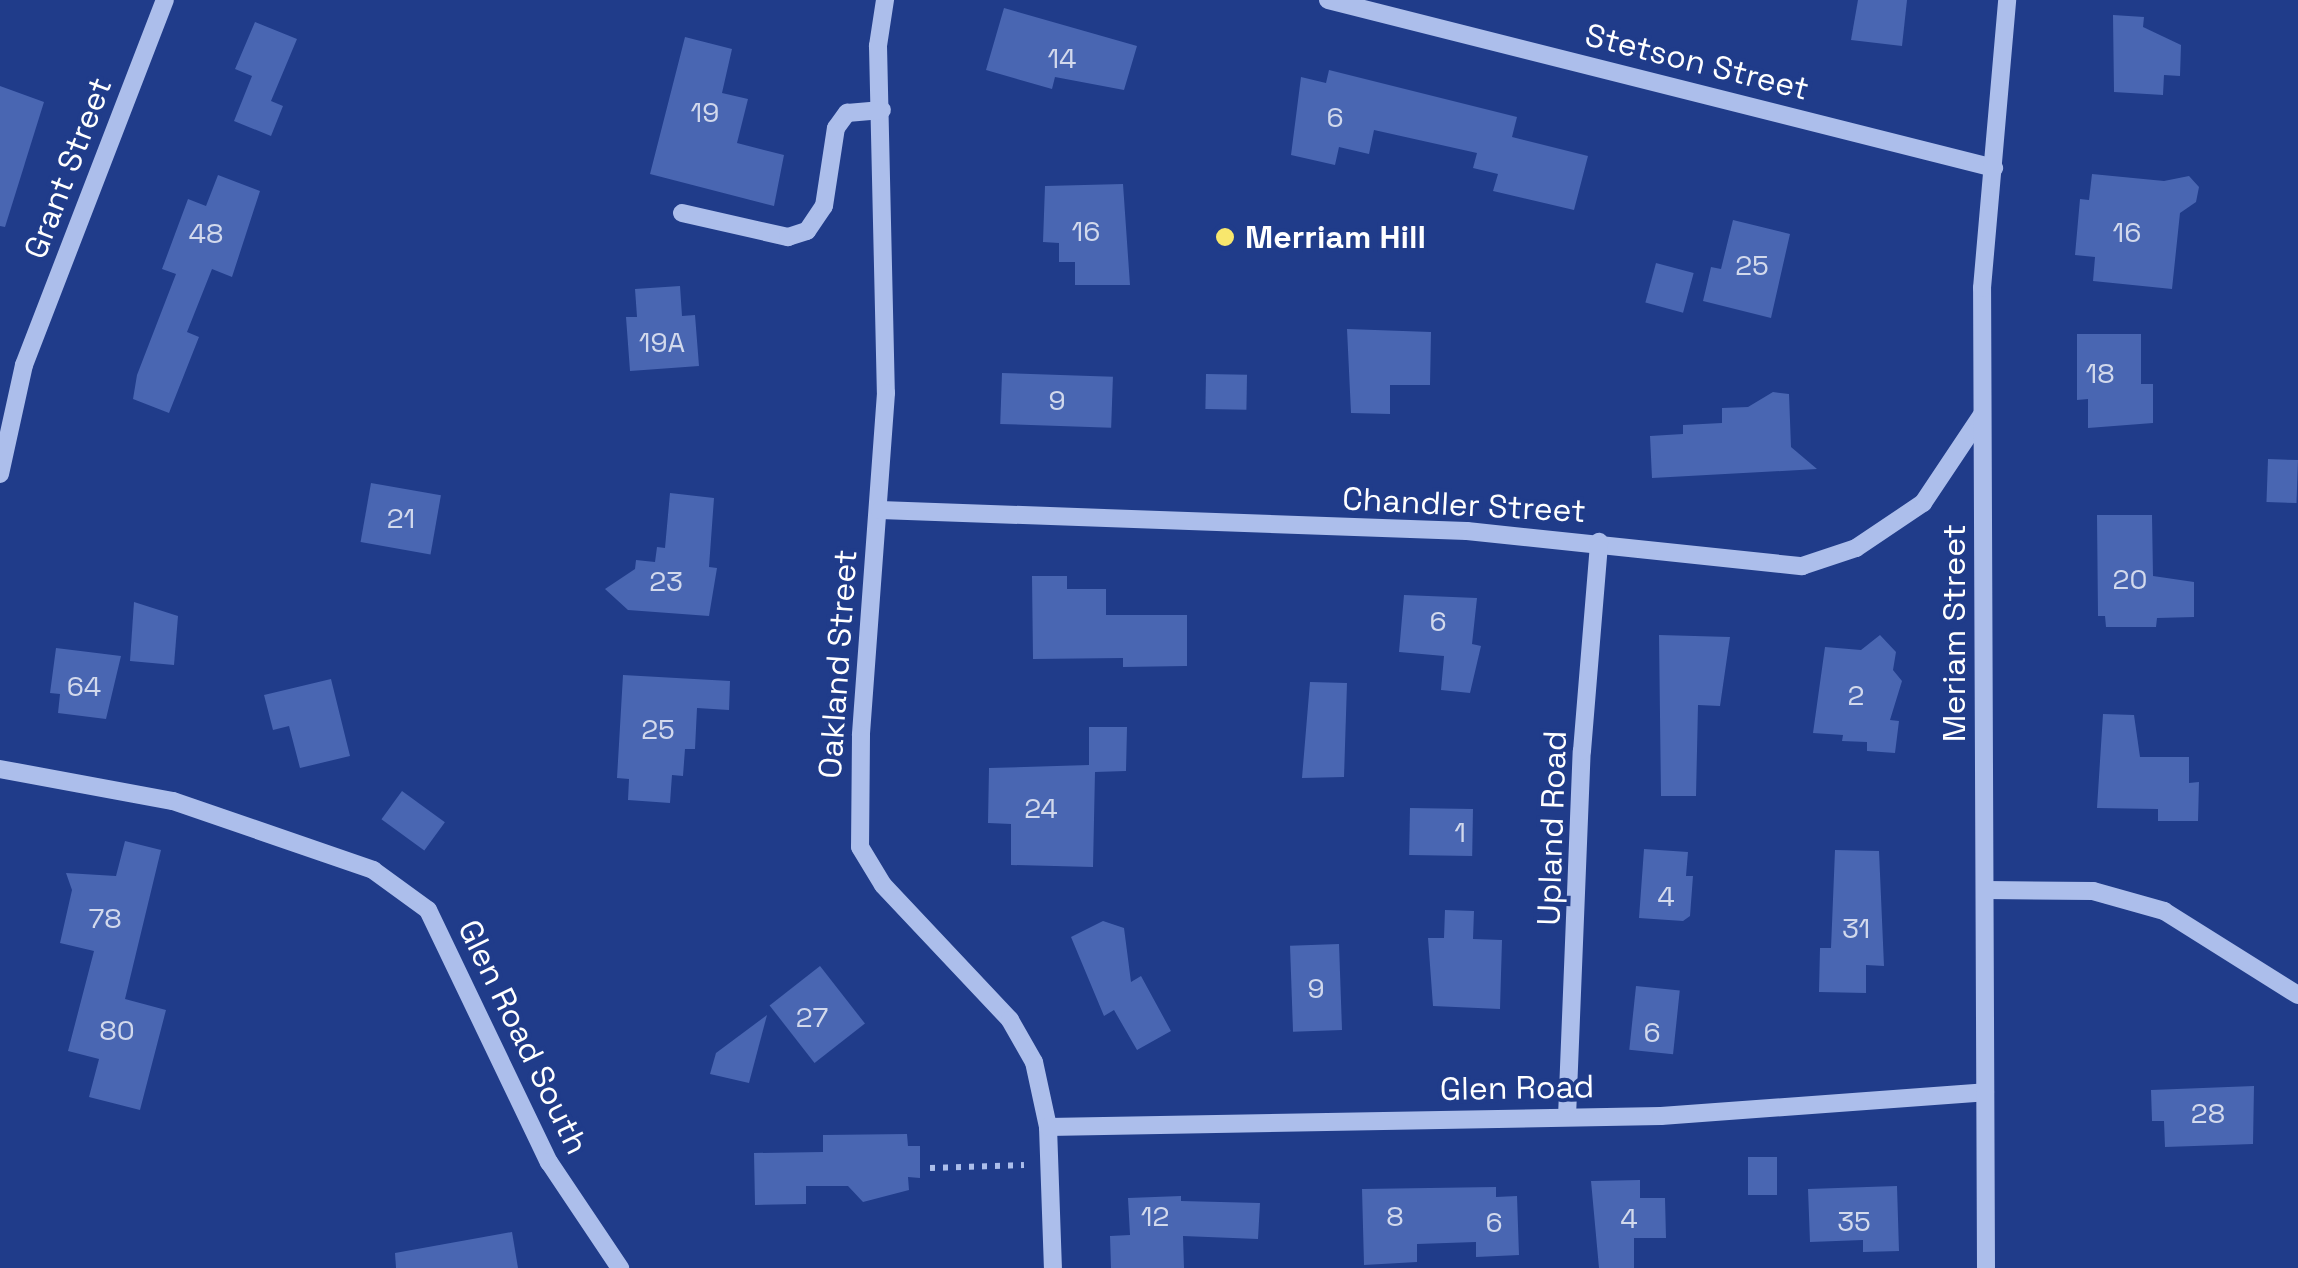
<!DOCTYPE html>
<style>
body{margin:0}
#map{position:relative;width:2298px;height:1268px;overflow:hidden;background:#203c8a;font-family:"Space Grotesk",sans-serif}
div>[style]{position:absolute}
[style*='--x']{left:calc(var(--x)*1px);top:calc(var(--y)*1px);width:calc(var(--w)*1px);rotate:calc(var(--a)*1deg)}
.building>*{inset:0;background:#4966b2;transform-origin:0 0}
.path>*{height:6px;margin-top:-3px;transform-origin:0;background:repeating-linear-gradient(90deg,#acbeeb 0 5px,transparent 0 13px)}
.minor>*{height:18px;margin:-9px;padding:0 9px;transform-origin:9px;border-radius:9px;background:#acbeeb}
.dots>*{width:28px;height:28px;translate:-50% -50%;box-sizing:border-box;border:5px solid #203c8a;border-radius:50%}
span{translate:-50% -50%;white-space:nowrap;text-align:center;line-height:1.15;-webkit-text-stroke:8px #203c8a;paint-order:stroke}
.number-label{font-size:28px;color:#d2d9ec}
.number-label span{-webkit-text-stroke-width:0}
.street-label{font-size:32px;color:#fff}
.poi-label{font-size:32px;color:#fff;font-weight:700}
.left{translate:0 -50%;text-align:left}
</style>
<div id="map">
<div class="building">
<i style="clip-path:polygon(1858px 0,1907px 0,1902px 46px,1851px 40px)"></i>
<i style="clip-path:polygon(1004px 8px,1137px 46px,1124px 90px,1055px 77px,1052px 89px,986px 70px)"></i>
<i style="clip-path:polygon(2113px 15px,2144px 17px,2143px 27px,2181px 45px,2180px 76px,2164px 75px,2163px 95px,2114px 92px)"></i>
<i style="clip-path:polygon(255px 22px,297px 39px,271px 101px,283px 106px,271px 136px,234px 121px,252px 76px,235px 69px)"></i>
<i style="clip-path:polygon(685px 37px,732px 49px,722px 93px,748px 99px,737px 143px,784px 155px,774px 206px,650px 174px)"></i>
<i style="clip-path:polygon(1329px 70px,1517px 117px,1512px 137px,1588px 156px,1574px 210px,1493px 191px,1498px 174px,1473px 168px,1477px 153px,1374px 130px,1369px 154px,1339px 147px,1335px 165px,1291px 155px,1301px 77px,1326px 83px)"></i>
<i style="clip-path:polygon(0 86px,44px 102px,5px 227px,0 226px)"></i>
<i style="clip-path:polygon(2092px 174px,2164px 181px,2189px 176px,2199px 187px,2196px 202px,2180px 213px,2172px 289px,2093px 281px,2095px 257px,2075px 255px,2080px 199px,2089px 200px)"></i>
<i style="clip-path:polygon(218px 175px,260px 191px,232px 277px,212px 269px,187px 332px,199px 337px,169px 413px,133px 399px,137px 375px,176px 274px,162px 269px,188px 199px,206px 206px)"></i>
<i style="clip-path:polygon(1123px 184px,1130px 285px,1075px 285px,1075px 262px,1059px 262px,1059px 243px,1043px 242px,1045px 186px)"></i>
<i style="clip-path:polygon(1733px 220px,1790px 234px,1771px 318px,1703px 301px,1711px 267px,1721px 269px)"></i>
<i style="left:1656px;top:263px;width:39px;height:41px;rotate:15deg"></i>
<i style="clip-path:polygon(680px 286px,682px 316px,695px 315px,699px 366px,630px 371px,626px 317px,637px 317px,635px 289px)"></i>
<i style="clip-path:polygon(1347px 329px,1431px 332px,1430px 385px,1390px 385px,1390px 414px,1351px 413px)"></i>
<i style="clip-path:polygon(2077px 334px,2141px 334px,2141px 384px,2153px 384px,2153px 423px,2088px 428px,2088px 399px,2077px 400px)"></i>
<i style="left:1002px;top:373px;width:111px;height:51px;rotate:2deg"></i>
<i style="left:1206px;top:374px;width:41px;height:35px;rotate:1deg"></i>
<i style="clip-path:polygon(1773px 392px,1789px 394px,1791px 447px,1817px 469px,1652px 478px,1650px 436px,1683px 434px,1683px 425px,1722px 423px,1722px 408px,1748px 407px)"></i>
<i style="left:2268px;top:459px;width:30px;height:43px;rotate:2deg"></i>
<i style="left:371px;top:483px;width:71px;height:60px;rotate:10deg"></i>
<i style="clip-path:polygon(670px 493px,714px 498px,709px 567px,717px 568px,709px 616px,628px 610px,605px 589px,635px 569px,636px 560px,655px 562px,657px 547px,665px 548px)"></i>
<i style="clip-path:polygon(2097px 515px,2152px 515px,2153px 576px,2194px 582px,2194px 617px,2157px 618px,2156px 627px,2106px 627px,2105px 616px,2098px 616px)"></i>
<i style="clip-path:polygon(1032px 576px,1067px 576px,1067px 589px,1106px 589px,1106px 615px,1187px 615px,1187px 666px,1123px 667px,1123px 658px,1033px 659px)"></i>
<i style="clip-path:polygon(1404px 595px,1477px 598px,1472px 644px,1481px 646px,1470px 693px,1441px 690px,1444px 656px,1399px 652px)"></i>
<i style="clip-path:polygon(134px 602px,178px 616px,174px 665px,130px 661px)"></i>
<i style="clip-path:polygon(1659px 635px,1730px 637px,1720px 706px,1698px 705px,1696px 796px,1661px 796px)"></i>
<i style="clip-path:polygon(1880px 635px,1896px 652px,1893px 670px,1902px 681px,1890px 720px,1899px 721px,1895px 753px,1867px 751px,1867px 742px,1842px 741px,1843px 735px,1813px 733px,1825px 647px,1861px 650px)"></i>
<i style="clip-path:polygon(56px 648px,121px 656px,106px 719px,58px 713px,60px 694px,50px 693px)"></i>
<i style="clip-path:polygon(623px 675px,730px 681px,729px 710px,697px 708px,695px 749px,685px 749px,683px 776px,672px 775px,670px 803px,628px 800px,629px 779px,617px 778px)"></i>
<i style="clip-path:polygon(331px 679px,350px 756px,300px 768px,289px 726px,273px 730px,264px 695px)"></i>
<i style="clip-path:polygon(1310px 682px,1347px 683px,1344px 777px,1302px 778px)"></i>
<i style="clip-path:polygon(2103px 714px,2134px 715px,2140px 757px,2189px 757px,2189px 783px,2199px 782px,2198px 821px,2158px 821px,2158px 809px,2097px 808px)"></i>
<i style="clip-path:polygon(1089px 727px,1127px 727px,1126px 771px,1095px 772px,1093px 867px,1011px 865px,1011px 824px,988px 823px,989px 768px,1089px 765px)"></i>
<i style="left:402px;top:791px;width:53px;height:35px;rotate:36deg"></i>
<i style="left:1410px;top:808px;width:63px;height:47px;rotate:1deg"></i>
<i style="clip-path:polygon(125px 841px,161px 850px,125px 999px,166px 1010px,140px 1110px,89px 1097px,99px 1059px,68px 1051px,94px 951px,60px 943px,72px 890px,66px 873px,116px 876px)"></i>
<i style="clip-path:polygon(1644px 849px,1688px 852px,1686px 876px,1693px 876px,1690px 916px,1683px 921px,1639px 918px)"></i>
<i style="clip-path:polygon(1835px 850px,1879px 851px,1884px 966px,1866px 965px,1866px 993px,1819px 992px,1820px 948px,1831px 948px)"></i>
<i style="clip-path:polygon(1445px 910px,1474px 911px,1473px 939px,1502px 940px,1500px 1009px,1433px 1006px,1428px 938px,1444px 938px)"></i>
<i style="clip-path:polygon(1103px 921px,1124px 928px,1131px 982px,1141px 976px,1171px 1031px,1137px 1050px,1114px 1010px,1104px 1016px,1071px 937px)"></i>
<i style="left:1339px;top:944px;width:86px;height:49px;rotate:88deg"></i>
<i style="left:820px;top:966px;width:73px;height:64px;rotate:52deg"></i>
<i style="left:1636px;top:986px;width:44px;height:64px;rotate:6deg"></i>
<i style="clip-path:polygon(767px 1015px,749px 1083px,710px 1074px,716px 1053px)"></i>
<i style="clip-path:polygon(2254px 1086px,2253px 1144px,2165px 1147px,2164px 1121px,2152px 1121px,2151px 1090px)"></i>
<i style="clip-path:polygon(907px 1134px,908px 1146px,920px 1146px,920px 1178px,908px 1177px,909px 1190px,863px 1202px,848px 1186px,806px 1186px,806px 1204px,755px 1205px,754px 1153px,823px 1152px,823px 1135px)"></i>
<i style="left:1748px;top:1157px;width:29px;height:38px"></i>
<i style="clip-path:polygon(1640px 1180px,1640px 1198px,1665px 1198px,1666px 1238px,1634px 1238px,1634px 1268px,1599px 1268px,1591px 1181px)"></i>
<i style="clip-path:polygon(1897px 1186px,1899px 1251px,1863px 1252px,1863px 1240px,1810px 1242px,1808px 1189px)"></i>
<i style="clip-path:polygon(1496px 1187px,1496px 1197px,1517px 1196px,1519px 1255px,1476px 1257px,1476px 1242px,1417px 1244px,1417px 1262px,1364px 1265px,1362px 1189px)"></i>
<i style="clip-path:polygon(1181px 1196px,1181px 1201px,1260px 1203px,1258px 1239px,1183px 1236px,1184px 1268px,1111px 1268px,1110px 1236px,1130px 1235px,1128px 1198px)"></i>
<i style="clip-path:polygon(512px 1232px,518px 1268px,396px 1268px,395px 1253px)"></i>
</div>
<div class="path">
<i style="--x:930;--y:1168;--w:94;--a:-1.8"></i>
</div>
<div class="minor">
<i style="--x:885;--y:0;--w:47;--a:98.7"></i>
<i style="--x:878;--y:46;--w:347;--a:88.7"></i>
<i style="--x:886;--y:393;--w:343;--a:94.2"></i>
<i style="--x:861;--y:735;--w:112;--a:90.5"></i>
<i style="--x:860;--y:847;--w:44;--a:58.8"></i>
<i style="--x:883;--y:885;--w:185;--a:46.7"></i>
<i style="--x:1010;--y:1020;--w:48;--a:60.3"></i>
<i style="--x:1034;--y:1062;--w:66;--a:77.8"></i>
<i style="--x:1048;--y:1127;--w:141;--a:88"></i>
<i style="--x:1328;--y:0;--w:687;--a:14.16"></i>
<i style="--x:682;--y:213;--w:109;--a:12.8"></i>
<i style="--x:788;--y:237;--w:20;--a:-18"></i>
<i style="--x:807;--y:231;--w:30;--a:-56"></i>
<i style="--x:824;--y:206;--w:79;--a:-81.3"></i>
<i style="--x:836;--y:128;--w:19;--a:-54"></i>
<i style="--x:847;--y:113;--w:35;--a:-5"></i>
<i style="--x:0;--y:474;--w:112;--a:-77.6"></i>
<i style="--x:24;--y:365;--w:391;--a:-68.9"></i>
<i style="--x:880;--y:510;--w:587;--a:2.05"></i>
<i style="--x:1467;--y:531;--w:337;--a:6"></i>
<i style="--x:1802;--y:566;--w:57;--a:-18.4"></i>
<i style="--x:1856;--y:548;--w:81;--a:-33.9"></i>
<i style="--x:1923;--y:503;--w:105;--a:-56.3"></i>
<i style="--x:0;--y:769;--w:176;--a:10.5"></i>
<i style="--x:173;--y:801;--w:212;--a:19"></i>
<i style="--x:373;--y:870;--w:68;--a:36"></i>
<i style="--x:428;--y:910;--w:280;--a:64.4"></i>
<i style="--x:549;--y:1162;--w:128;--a:56.2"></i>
<i style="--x:1985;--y:890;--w:108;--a:0.5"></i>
<i style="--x:2093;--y:891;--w:74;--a:15.7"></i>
<i style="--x:2164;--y:911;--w:158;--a:32.1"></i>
<i style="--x:1567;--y:1117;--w:366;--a:-87.7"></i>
<i style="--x:1582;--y:751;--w:210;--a:-85.3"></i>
<i style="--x:1048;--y:1127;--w:613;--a:-1.03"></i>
<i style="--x:1661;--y:1116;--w:325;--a:-4.2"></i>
<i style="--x:1986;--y:1268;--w:980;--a:-90.23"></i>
<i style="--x:1982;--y:288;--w:289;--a:-85"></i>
</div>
<div class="dots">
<i style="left:1225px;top:237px;background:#f8e76d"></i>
</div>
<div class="number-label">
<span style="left:1062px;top:58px">14</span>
<span style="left:705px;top:112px">19</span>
<span style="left:1335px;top:117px">6</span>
<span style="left:1086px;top:231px">16</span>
<span style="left:2127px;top:232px">16</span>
<span style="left:206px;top:233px">48</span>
<span style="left:1752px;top:265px">25</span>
<span style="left:662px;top:342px">19A</span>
<span style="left:2100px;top:373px">18</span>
<span style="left:1057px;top:400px">9</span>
<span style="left:401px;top:518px">21</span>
<span style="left:2130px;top:579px">20</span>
<span style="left:666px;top:581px">23</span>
<span style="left:1438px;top:621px">6</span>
<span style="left:84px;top:686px">64</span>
<span style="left:1856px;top:695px">2</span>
<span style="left:658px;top:729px">25</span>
<span style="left:1041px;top:808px">24</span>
<span style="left:1460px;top:832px">1</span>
<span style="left:1666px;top:896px">4</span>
<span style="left:105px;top:918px">78</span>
<span style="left:1856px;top:928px">31</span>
<span style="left:1316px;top:988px">9</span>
<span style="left:812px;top:1017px">27</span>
<span style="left:117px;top:1030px">80</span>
<span style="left:1652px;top:1032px">6</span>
<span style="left:2208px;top:1113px">28</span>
<span style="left:1155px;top:1216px">12</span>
<span style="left:1395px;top:1216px">8</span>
<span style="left:1629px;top:1218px">4</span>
<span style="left:1854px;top:1221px">35</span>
<span style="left:1494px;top:1222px">6</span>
</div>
<div class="street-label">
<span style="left:1697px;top:62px;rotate:14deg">Stetson Street</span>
<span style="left:68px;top:168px;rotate:-69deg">Grant Street</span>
<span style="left:1464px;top:505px;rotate:3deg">Chandler Street</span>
<span style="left:1954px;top:633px;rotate:-90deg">Meriam Street</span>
<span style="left:838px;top:664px;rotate:-86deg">Oakland Street</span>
<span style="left:1552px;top:828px;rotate:-88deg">Upland Road</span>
<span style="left:523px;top:1037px;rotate:64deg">Glen Road South</span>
<span style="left:1517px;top:1088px;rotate:-1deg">Glen Road</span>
</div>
<div class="poi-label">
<span class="left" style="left:1245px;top:237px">Merriam Hill</span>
</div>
</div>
